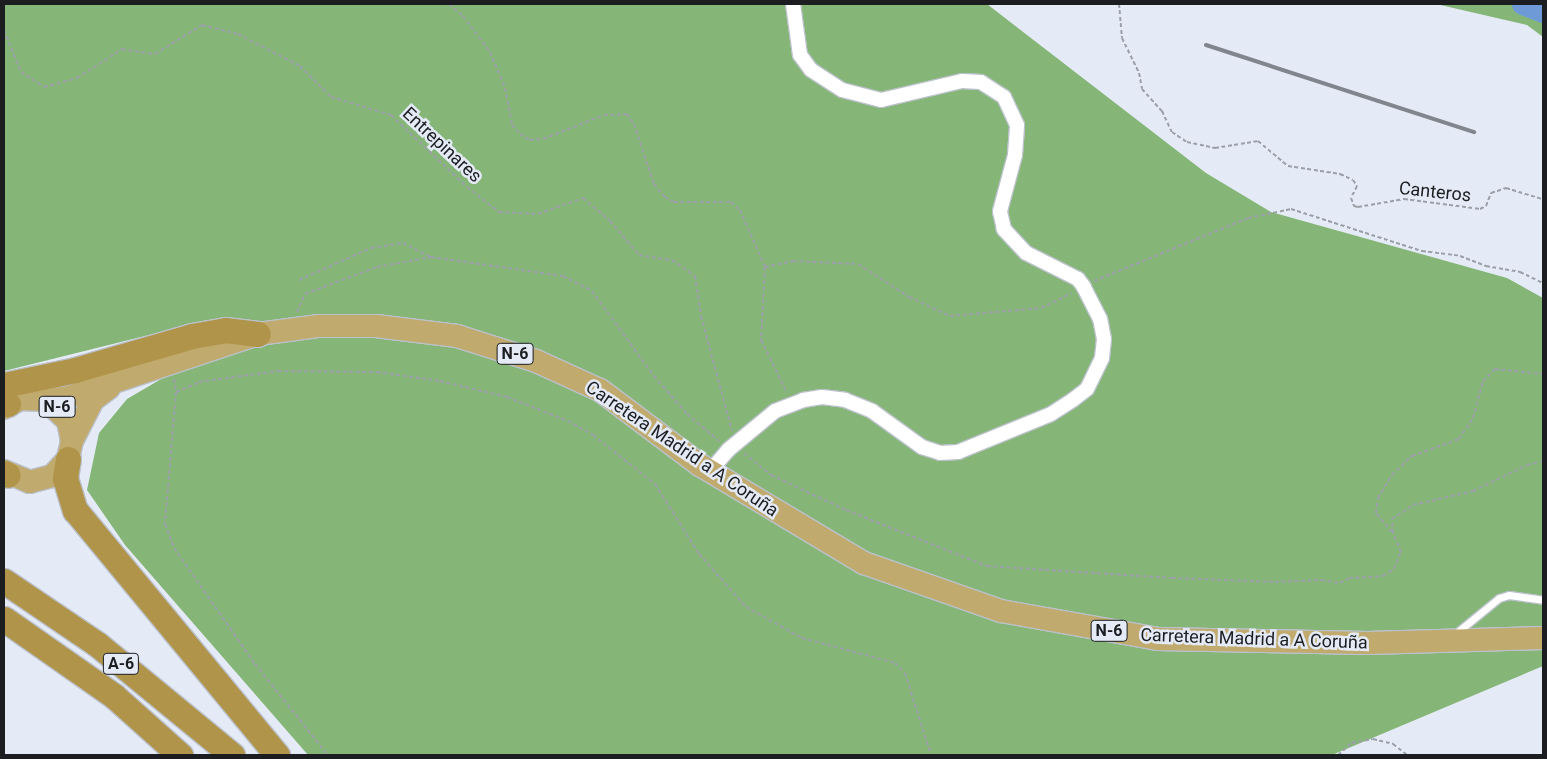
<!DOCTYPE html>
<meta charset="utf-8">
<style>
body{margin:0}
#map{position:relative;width:1547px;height:759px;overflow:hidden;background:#e5ebf6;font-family:Roboto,sans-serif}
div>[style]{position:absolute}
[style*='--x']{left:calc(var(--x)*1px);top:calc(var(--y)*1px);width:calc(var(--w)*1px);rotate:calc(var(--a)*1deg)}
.forest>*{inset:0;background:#85b678}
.river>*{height:21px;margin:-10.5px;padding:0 10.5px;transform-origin:10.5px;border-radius:10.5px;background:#6e9bd8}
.path>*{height:2px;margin-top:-1px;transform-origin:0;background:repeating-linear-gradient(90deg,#9ba0a8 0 4px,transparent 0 6.5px)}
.roads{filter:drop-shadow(1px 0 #bbc1cb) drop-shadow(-1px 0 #bbc1cb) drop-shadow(0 1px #bbc1cb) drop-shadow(0 -1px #bbc1cb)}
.service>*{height:7px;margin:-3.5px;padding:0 3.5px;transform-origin:3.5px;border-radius:3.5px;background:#fff}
.minor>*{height:14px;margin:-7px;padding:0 7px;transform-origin:7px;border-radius:7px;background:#fff}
.trunk>*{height:22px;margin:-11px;padding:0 11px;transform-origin:11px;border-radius:11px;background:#c0aa6e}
.motorway>*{height:25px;margin:-12.5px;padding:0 12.5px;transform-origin:12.5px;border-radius:12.5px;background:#b09449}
.rail>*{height:4px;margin:-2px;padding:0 2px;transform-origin:2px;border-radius:2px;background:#81858d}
span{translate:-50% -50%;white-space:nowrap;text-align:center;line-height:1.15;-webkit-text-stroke:5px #e5ebf6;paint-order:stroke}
.shield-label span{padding:1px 4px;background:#e5ebf6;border:1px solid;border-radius:4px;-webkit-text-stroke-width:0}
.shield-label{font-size:16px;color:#1b1d21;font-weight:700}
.street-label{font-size:18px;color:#1b1d21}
.frame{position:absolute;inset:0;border:5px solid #1b1d21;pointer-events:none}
</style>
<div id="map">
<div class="forest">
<i style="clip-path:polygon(4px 4px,987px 4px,1206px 173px,1271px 212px,1507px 278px,1543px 298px,1543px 666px,1332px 755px,308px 755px,125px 545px,87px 490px,99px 433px,127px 399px,168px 375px,153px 334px,4px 371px)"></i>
<i style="clip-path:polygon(1436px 4px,1543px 4px,1543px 37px,1527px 25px)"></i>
</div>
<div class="river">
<i style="--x:1522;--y:4;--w:22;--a:21"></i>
</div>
<div class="path">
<i style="--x:449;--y:4;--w:18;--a:41"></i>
<i style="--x:463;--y:16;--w:45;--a:53.1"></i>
<i style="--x:490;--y:52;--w:39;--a:67"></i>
<i style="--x:505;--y:88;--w:38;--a:79"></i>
<i style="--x:512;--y:125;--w:12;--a:48"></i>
<i style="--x:520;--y:134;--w:12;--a:31"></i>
<i style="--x:530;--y:140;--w:13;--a:-4"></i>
<i style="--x:543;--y:139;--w:66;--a:-21.5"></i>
<i style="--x:604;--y:115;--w:23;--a:-2"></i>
<i style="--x:627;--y:114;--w:12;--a:55"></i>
<i style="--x:634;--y:124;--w:63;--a:71.6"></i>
<i style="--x:654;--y:184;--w:17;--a:50"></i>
<i style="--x:665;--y:197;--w:10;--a:29"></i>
<i style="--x:674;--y:202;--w:57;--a:0"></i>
<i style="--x:731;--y:202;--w:12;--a:42"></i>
<i style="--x:740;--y:210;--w:62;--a:66.3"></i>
<i style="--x:765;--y:267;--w:73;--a:93.1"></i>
<i style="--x:761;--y:340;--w:59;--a:63.9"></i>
<i style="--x:1119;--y:4;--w:34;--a:85"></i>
<i style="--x:1122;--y:38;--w:39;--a:64"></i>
<i style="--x:1139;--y:73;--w:16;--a:79"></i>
<i style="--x:1142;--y:89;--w:30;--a:48"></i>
<i style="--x:1162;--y:111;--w:23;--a:65"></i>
<i style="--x:1172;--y:132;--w:18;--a:34"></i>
<i style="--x:1187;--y:142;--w:29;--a:12"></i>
<i style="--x:1215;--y:148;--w:44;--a:-9.2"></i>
<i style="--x:1258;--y:141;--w:39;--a:40"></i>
<i style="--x:1288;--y:166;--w:53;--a:8.7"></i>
<i style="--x:1340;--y:174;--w:14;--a:25"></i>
<i style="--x:1353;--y:180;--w:7;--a:56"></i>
<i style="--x:1357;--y:186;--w:13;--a:117"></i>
<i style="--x:1351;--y:198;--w:9;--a:69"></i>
<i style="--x:1354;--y:206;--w:4;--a:14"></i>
<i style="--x:1358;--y:207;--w:47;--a:-9.9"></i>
<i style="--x:1404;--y:199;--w:77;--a:7.5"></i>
<i style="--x:1480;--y:209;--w:7;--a:-27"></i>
<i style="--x:1486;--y:206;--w:14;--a:-69"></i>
<i style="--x:1491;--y:193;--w:16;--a:-18"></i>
<i style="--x:1506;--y:188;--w:39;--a:17"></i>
<i style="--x:4;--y:30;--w:45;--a:68"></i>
<i style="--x:21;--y:72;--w:27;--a:33"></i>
<i style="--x:44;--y:87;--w:34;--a:-15"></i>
<i style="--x:77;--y:78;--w:54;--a:-32.8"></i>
<i style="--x:122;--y:49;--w:33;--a:9"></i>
<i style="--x:155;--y:54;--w:55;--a:-31.7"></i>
<i style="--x:202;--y:25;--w:37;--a:14"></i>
<i style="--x:238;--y:34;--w:70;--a:27.3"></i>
<i style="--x:300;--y:66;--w:44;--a:45"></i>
<i style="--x:331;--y:97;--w:63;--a:16.7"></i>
<i style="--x:391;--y:115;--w:105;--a:43.5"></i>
<i style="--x:467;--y:187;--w:41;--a:38"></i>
<i style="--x:499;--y:212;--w:39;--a:3"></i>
<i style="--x:538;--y:214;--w:48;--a:-19.6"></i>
<i style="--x:583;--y:198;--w:35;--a:40"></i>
<i style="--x:610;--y:221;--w:45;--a:49.5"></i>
<i style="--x:639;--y:255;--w:33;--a:9"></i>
<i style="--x:672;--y:260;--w:28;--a:35"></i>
<i style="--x:695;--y:276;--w:40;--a:81.5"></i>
<i style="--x:701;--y:316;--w:119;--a:74.9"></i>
<i style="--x:765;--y:267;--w:29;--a:-12"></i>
<i style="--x:793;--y:261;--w:65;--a:2.6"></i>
<i style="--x:858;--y:264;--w:61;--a:32.9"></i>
<i style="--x:909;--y:297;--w:45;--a:24.9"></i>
<i style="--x:950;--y:316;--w:91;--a:-5"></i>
<i style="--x:1041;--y:308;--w:34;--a:-26"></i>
<i style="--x:299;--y:280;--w:79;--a:-24"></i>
<i style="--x:371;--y:248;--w:32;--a:-9"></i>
<i style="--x:403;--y:243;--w:31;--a:27"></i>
<i style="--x:1094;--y:281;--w:166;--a:-22.2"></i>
<i style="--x:1248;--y:218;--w:44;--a:-11.8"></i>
<i style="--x:1291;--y:209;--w:138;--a:17.8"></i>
<i style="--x:1422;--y:251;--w:38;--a:7"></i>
<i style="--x:1460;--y:256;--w:28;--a:21"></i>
<i style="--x:1486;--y:266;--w:35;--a:10"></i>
<i style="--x:1520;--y:272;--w:25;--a:26"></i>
<i style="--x:297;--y:312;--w:20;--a:-66"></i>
<i style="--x:305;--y:294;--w:77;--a:-20.6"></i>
<i style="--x:377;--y:267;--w:55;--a:-10.5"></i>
<i style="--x:431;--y:257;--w:133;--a:8.2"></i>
<i style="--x:563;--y:276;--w:33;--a:27"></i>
<i style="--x:592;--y:291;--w:105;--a:53.9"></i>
<i style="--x:654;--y:376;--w:50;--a:49"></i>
<i style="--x:687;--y:414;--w:42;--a:40.2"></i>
<i style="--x:174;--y:379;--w:13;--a:81"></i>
<i style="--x:176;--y:392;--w:132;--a:94.8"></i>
<i style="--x:165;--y:524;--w:26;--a:69"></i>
<i style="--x:174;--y:548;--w:141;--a:55.1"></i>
<i style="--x:255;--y:664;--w:117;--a:51.3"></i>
<i style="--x:176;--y:392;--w:25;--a:-23"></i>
<i style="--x:199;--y:382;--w:80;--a:-7.9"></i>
<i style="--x:278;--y:371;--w:99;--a:0.6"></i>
<i style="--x:377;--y:372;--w:64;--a:8.1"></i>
<i style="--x:440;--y:381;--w:69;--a:13.4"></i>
<i style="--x:507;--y:397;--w:66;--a:21.5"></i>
<i style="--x:568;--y:421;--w:29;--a:29"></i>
<i style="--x:593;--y:435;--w:79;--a:38.3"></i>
<i style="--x:655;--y:484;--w:83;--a:57.8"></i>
<i style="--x:699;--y:554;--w:71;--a:48.4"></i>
<i style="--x:746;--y:607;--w:64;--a:29"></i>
<i style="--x:802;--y:638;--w:96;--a:15"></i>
<i style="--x:895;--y:663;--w:14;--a:45"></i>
<i style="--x:905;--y:673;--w:86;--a:72.4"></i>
<i style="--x:744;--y:453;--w:35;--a:39"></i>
<i style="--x:771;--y:475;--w:83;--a:25"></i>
<i style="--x:846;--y:510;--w:152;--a:21.7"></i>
<i style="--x:987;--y:566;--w:185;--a:3.7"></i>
<i style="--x:1172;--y:578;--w:103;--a:2.2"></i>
<i style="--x:1275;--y:582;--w:46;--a:-2.5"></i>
<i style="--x:1321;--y:580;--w:19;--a:9"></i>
<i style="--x:1340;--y:583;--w:10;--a:-29"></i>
<i style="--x:1349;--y:578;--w:34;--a:-3"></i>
<i style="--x:1383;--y:576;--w:13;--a:-32"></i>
<i style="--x:1394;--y:569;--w:18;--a:-68"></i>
<i style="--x:1401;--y:552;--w:21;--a:-113"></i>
<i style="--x:1393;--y:533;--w:14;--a:-94"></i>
<i style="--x:1392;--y:519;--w:25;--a:-34"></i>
<i style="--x:1413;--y:505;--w:62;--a:-13.1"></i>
<i style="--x:1473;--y:491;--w:60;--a:-25.7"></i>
<i style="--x:1527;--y:465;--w:16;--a:-14"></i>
<i style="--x:1392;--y:532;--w:25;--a:-130"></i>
<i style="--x:1376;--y:513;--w:15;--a:-82"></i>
<i style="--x:1378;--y:498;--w:27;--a:-59"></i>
<i style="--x:1392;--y:475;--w:28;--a:-44"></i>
<i style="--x:1412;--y:456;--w:50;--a:-19.9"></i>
<i style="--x:1459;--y:439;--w:25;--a:-56"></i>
<i style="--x:1473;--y:418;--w:38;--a:-75"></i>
<i style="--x:1483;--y:381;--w:17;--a:-45"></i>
<i style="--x:1495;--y:369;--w:48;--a:5.9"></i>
<i style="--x:1338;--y:755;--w:18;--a:-41"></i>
<i style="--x:1352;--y:743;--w:21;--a:-11"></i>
<i style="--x:1373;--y:739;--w:21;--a:14"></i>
<i style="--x:1393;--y:744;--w:18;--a:38"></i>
</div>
<div class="roads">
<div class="service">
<i style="--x:1455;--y:634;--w:57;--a:-39.3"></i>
<i style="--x:1499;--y:598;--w:10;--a:-17"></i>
<i style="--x:1509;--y:595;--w:34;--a:8"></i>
</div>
<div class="minor">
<i style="--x:710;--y:471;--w:28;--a:-49"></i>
<i style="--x:728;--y:450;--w:61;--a:-39.7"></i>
<i style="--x:775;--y:411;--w:30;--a:-21"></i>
<i style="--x:803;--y:400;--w:19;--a:-9"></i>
<i style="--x:822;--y:397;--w:23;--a:7"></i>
<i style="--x:845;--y:400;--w:29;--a:22"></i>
<i style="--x:872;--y:411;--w:62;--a:35.8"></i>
<i style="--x:922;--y:447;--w:19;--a:18"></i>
<i style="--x:940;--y:453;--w:18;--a:-3"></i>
<i style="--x:958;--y:452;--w:100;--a:-22.2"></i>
<i style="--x:1051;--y:414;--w:27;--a:-33"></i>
<i style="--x:1074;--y:399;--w:16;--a:-38"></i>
<i style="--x:1087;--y:389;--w:34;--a:-64"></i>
<i style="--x:1102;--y:358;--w:19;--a:-84"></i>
<i style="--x:1104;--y:339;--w:20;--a:-101"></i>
<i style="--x:1100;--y:319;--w:36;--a:-117"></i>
<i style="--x:1084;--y:287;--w:10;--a:-127"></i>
<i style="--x:1078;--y:279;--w:58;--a:-153.4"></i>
<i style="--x:1026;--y:253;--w:33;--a:-133"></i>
<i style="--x:1004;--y:229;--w:18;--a:-103"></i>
<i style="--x:1000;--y:211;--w:58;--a:-75"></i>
<i style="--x:1015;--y:155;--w:30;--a:-86"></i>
<i style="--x:1017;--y:125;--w:31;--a:-115"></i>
<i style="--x:1004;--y:97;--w:27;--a:-147"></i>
<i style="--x:981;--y:82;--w:19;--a:-177"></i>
<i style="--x:962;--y:81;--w:83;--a:166.8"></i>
<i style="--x:881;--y:100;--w:40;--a:-165.6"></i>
<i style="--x:842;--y:90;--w:37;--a:-147"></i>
<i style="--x:811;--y:70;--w:19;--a:-126"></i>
<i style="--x:800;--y:55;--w:51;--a:-97.8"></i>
</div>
<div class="trunk">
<i style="--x:46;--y:400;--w:23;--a:-7"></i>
<i style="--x:69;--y:397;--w:199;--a:-18.4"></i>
<i style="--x:258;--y:334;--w:62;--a:-7.5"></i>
<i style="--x:319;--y:326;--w:57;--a:0"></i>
<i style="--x:376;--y:326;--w:82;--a:7"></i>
<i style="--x:457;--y:336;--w:83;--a:17.6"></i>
<i style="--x:536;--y:361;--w:70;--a:24.4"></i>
<i style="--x:600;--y:390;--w:125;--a:36.9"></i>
<i style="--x:700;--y:465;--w:191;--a:30.9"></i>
<i style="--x:864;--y:563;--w:145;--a:19.3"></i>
<i style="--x:1001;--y:611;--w:159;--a:10.1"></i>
<i style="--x:1158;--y:639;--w:210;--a:1.1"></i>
<i style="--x:1368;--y:643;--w:175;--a:-1.6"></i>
<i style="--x:4;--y:408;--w:18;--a:-29"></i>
<i style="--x:20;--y:399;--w:26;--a:2"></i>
<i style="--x:46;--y:400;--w:30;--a:44"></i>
<i style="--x:68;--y:421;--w:20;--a:79"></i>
<i style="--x:72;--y:441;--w:18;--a:103"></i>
<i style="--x:68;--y:459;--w:23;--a:133"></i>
<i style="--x:52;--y:476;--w:23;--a:165"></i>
<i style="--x:30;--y:482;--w:28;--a:-157"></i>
<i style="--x:72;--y:441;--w:46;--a:-62.9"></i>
<i style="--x:93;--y:400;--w:20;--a:-37"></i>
</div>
<div class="motorway">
<i style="--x:4;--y:385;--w:73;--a:-11.9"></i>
<i style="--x:75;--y:370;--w:122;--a:-16.2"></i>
<i style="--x:192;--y:336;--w:34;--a:-10"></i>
<i style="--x:225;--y:330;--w:33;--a:7"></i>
<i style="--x:4;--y:404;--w:4;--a:0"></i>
<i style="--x:68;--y:459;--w:19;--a:99"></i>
<i style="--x:65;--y:478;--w:34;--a:73"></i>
<i style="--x:75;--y:510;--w:318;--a:50.5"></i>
<i style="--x:4;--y:473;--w:4;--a:27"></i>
<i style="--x:4;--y:581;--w:112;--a:34.1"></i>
<i style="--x:97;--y:644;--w:175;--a:39.4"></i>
<i style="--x:4;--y:619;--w:134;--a:35"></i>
<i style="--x:114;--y:696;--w:89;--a:41.8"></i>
</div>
</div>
<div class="rail">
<i style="--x:1206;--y:45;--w:282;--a:18"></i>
</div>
<div class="shield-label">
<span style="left:515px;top:354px">N-6</span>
<span style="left:57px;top:407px">N-6</span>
<span style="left:1109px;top:631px">N-6</span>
<span style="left:121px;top:664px">A-6</span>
</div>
<div class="street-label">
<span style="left:442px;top:145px;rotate:43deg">Entrepinares</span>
<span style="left:1435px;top:192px;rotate:6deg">Canteros</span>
<span style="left:682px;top:449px;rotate:34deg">Carretera Madrid a A Coruña</span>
<span style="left:1254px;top:639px;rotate:2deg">Carretera Madrid a A Coruña</span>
</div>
<div class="frame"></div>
</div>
